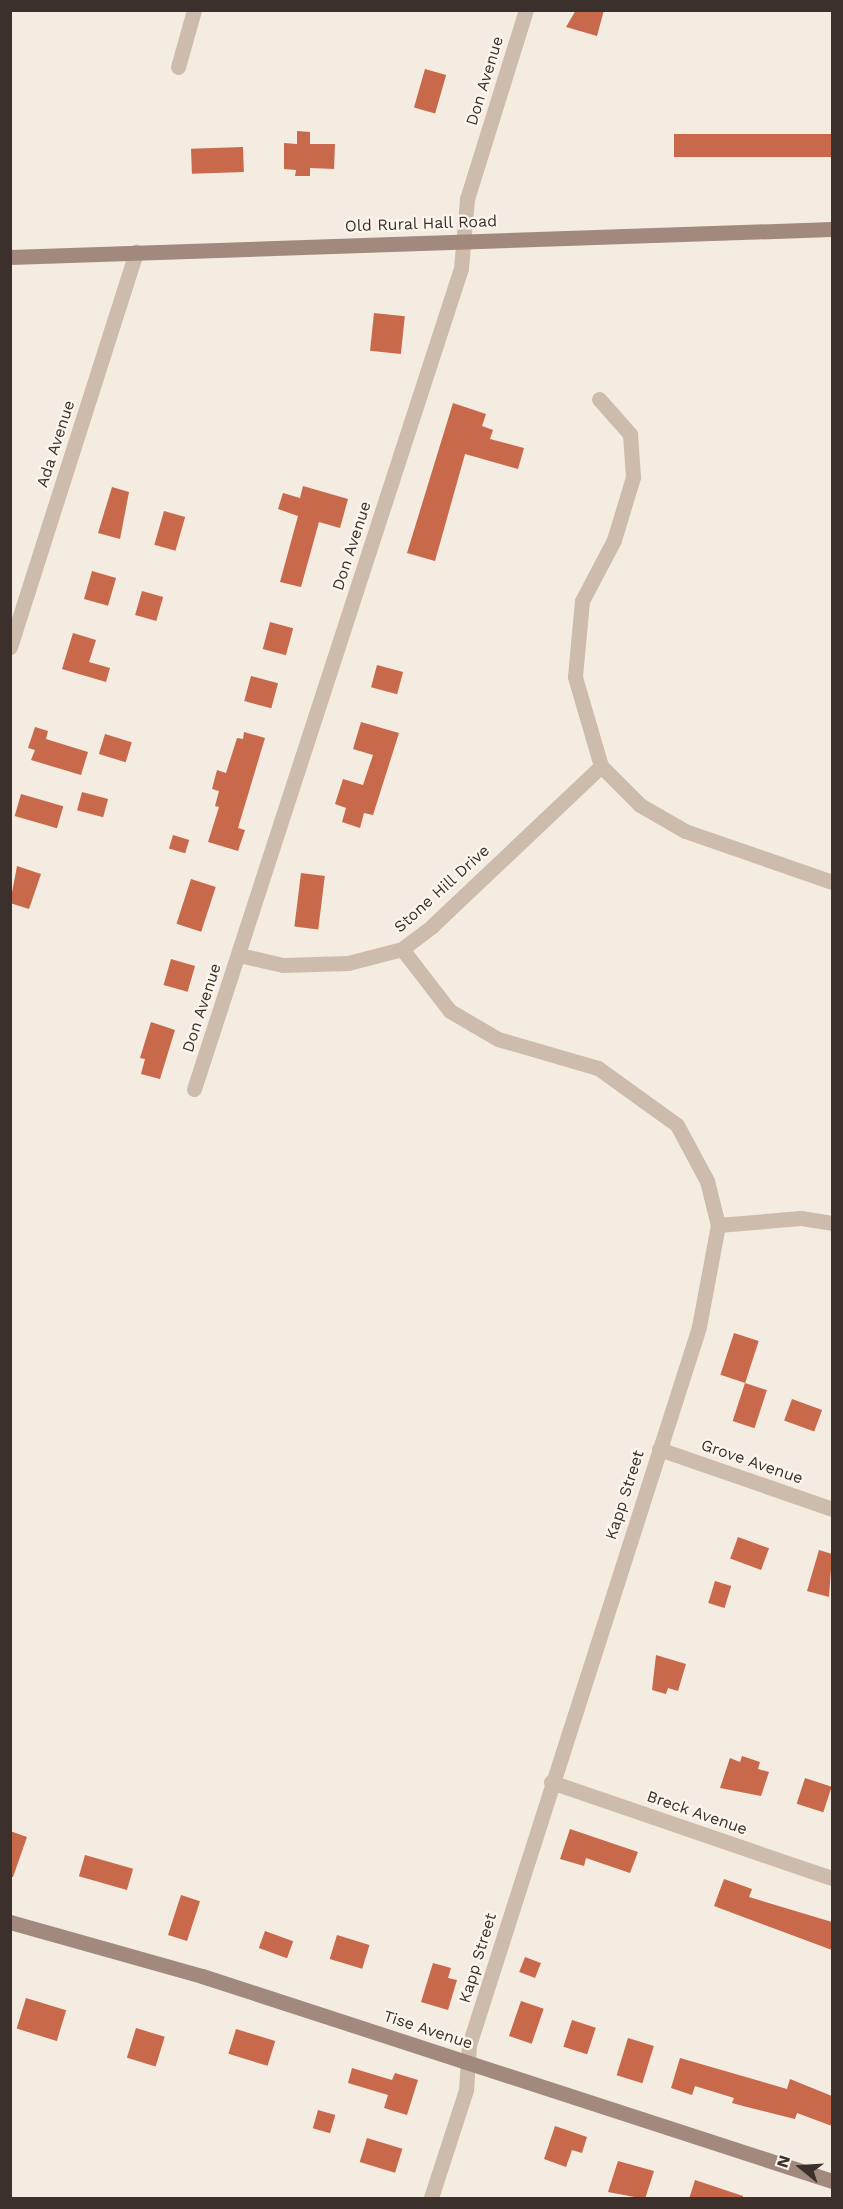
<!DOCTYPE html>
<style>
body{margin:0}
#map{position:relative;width:843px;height:2209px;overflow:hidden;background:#f4ebe1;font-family:"Work Sans",sans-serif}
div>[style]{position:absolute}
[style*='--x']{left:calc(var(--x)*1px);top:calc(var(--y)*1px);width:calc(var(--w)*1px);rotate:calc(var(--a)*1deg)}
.building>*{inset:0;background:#c8694b;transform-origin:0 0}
.street>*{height:15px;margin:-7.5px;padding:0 7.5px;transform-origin:7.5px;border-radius:7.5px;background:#cdbbac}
.secondary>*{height:15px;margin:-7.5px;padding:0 7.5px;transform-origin:7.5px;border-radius:7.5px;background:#a18a7d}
span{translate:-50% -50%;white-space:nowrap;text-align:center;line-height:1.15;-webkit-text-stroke:4.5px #fbf5ee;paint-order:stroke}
.street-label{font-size:16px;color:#3b302b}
.frame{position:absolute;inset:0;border:12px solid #3b302b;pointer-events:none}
.north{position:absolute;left:771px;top:2137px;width:60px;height:60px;-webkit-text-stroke:4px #fbf5ee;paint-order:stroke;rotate:288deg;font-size:16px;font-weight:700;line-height:24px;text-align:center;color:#3b302b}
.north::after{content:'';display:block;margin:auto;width:21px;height:27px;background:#3b302b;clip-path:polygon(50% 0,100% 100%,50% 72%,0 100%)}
</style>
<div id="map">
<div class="building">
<i style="clip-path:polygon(576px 10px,604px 10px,597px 36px,566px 27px)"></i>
<i style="left:425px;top:69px;width:22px;height:40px;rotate:16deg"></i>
<i style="clip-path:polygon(297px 131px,310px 132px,310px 144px,335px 144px,334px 169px,310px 168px,310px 176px,295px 176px,296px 170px,284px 169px,284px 143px,297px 144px)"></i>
<i style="left:832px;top:134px;width:23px;height:158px;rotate:90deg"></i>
<i style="left:243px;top:147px;width:25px;height:52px;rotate:88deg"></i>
<i style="left:374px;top:313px;width:31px;height:38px;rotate:6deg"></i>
<i style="clip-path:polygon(453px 403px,486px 414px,482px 426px,493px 430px,490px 439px,524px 448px,518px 469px,465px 454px,435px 561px,407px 553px)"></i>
<i style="clip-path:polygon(303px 486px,348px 499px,340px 528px,319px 522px,301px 587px,280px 582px,298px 516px,278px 509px,283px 493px,300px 498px)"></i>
<i style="clip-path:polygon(112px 487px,129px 492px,120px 539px,98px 533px)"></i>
<i style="left:164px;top:511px;width:22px;height:35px;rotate:16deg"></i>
<i style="left:92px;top:571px;width:25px;height:29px;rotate:16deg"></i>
<i style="left:142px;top:591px;width:22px;height:25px;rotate:16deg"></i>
<i style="left:270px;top:622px;width:24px;height:28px;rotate:15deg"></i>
<i style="clip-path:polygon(73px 633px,96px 640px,89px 662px,110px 668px,106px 682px,62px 669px)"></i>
<i style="left:377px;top:665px;width:27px;height:23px;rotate:15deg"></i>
<i style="left:251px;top:676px;width:28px;height:26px;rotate:15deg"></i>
<i style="clip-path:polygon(361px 722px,399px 733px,373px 815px,364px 813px,360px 828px,342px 822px,346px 808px,335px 804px,343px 779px,363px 785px,373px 755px,353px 749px)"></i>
<i style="clip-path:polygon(35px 727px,48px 731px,46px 739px,88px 752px,81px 775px,31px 760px,35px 750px,28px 748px)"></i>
<i style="clip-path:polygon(244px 732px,265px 738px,238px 828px,245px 830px,238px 851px,208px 842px,219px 807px,215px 806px,219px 791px,212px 789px,217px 770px,226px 773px,237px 738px,243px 739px)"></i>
<i style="left:105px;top:734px;width:28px;height:21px;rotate:17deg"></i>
<i style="left:82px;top:792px;width:27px;height:19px;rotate:15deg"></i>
<i style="left:21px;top:794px;width:44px;height:23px;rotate:16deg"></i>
<i style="left:173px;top:835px;width:17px;height:14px;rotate:17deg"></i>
<i style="clip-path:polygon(17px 866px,41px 874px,29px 909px,10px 903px)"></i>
<i style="left:301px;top:873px;width:24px;height:54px;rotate:7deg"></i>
<i style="left:191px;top:879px;width:26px;height:47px;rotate:18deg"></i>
<i style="left:171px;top:959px;width:25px;height:27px;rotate:16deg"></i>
<i style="clip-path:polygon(151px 1022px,175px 1030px,160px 1079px,141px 1074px,145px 1059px,140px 1058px)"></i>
<i style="left:734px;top:1333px;width:26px;height:44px;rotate:18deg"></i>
<i style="left:745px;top:1383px;width:23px;height:40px;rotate:18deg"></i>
<i style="left:792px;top:1399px;width:32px;height:23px;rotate:20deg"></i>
<i style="left:738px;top:1537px;width:33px;height:23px;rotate:20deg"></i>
<i style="clip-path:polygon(819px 1550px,832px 1554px,829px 1597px,807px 1591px)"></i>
<i style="left:715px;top:1581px;width:17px;height:23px;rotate:17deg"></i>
<i style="clip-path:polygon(656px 1655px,686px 1664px,678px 1691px,668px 1688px,666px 1694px,652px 1690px)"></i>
<i style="clip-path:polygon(742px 1756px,760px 1762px,758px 1769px,769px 1772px,761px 1796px,720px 1788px,730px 1758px,740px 1762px)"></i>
<i style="left:805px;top:1778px;width:28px;height:27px;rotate:18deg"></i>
<i style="clip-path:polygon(570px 1829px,638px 1852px,630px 1873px,586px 1858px,584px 1866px,560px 1859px)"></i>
<i style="clip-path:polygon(10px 1831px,27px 1837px,13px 1877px,10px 1877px)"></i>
<i style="left:85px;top:1855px;width:50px;height:22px;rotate:16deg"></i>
<i style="clip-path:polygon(724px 1879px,752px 1889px,749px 1897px,832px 1922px,832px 1950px,714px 1906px)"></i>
<i style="left:181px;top:1895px;width:20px;height:42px;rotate:18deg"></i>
<i style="left:265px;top:1931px;width:30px;height:18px;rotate:20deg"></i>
<i style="left:337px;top:1935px;width:34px;height:25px;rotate:17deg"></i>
<i style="left:525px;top:1957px;width:17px;height:16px;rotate:21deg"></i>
<i style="clip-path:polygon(433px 1963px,451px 1968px,448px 1978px,457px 1980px,448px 2010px,421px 2002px)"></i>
<i style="left:26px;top:1998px;width:42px;height:32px;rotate:17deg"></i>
<i style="left:521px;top:2001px;width:24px;height:37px;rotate:19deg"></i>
<i style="left:572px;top:2020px;width:25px;height:28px;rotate:18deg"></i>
<i style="left:136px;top:2028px;width:30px;height:31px;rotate:17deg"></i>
<i style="left:236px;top:2029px;width:41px;height:26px;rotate:17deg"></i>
<i style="left:628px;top:2038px;width:27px;height:39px;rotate:17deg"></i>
<i style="clip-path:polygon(680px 2058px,787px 2089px,790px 2079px,832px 2096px,832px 2126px,797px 2113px,795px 2119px,747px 2107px,732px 2103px,734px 2098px,695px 2086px,692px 2095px,671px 2088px)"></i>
<i style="clip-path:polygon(352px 2068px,392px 2080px,395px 2073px,418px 2080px,407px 2115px,384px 2108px,388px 2095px,348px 2083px)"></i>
<i style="left:318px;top:2110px;width:18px;height:19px;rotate:16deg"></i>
<i style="clip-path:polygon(555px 2126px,587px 2137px,582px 2153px,572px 2150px,566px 2167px,544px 2159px)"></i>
<i style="left:367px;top:2138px;width:37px;height:25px;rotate:17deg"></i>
<i style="clip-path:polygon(618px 2161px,654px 2171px,645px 2199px,608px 2192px)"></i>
<i style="clip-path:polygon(695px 2180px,743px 2196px,743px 2199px,689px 2199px)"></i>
</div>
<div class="street">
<i style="--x:178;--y:67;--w:59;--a:-74.3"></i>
<i style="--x:599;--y:399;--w:47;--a:48.5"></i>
<i style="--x:630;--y:434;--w:43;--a:86"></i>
<i style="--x:633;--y:477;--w:66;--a:106.8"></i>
<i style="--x:614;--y:540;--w:69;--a:117.7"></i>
<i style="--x:582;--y:601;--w:76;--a:95.3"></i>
<i style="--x:575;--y:677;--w:93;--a:73.7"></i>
<i style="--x:601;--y:766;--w:55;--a:45"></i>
<i style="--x:640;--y:805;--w:52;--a:30"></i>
<i style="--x:685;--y:831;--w:156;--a:19.1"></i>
<i style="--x:10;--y:647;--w:415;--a:-72.3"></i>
<i style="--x:402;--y:949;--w:78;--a:52.3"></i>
<i style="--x:450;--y:1011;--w:56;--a:30.3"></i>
<i style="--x:498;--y:1039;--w:104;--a:16.2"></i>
<i style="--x:598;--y:1068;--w:97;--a:35.8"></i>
<i style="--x:677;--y:1125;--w:64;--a:61.8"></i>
<i style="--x:707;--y:1181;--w:45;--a:76"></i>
<i style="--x:718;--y:1225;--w:104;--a:100.6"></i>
<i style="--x:699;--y:1327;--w:754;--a:107.76"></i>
<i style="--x:469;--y:2045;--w:45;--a:93.8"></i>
<i style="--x:466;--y:2090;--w:114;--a:108"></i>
<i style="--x:239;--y:955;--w:45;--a:12.8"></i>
<i style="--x:283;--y:965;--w:65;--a:-1.8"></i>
<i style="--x:348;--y:963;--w:56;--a:-14.5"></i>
<i style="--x:402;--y:949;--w:38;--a:-37"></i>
<i style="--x:432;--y:926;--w:233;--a:-43.4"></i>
<i style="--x:194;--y:1089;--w:863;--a:-71.98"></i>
<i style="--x:461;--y:268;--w:69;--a:-85"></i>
<i style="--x:467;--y:199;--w:198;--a:-72.7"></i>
<i style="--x:718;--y:1225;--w:83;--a:-4.8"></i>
<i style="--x:801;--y:1218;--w:31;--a:9"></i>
<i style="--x:659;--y:1449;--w:183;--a:19.1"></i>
<i style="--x:551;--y:1782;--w:297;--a:18.9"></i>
</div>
<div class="secondary">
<i style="--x:10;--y:257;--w:822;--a:-1.95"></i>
<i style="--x:10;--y:1922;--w:199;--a:15.7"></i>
<i style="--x:202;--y:1976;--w:663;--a:18.02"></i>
</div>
<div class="street-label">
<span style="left:485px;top:81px;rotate:-73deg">Don Avenue</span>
<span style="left:421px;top:224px;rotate:-2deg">Old Rural Hall Road</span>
<span style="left:56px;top:444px;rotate:-72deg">Ada Avenue</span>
<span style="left:352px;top:546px;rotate:-72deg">Don Avenue</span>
<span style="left:442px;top:889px;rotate:-42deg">Stone Hill Drive</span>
<span style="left:202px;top:1008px;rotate:-72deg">Don Avenue</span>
<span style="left:752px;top:1462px;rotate:19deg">Grove Avenue</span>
<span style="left:625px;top:1495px;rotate:-72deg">Kapp Street</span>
<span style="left:697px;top:1813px;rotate:19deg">Breck Avenue</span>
<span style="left:478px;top:1958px;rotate:-73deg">Kapp Street</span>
<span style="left:428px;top:2030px;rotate:18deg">Tise Avenue</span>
</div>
<div class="frame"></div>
<div class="north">N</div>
</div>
